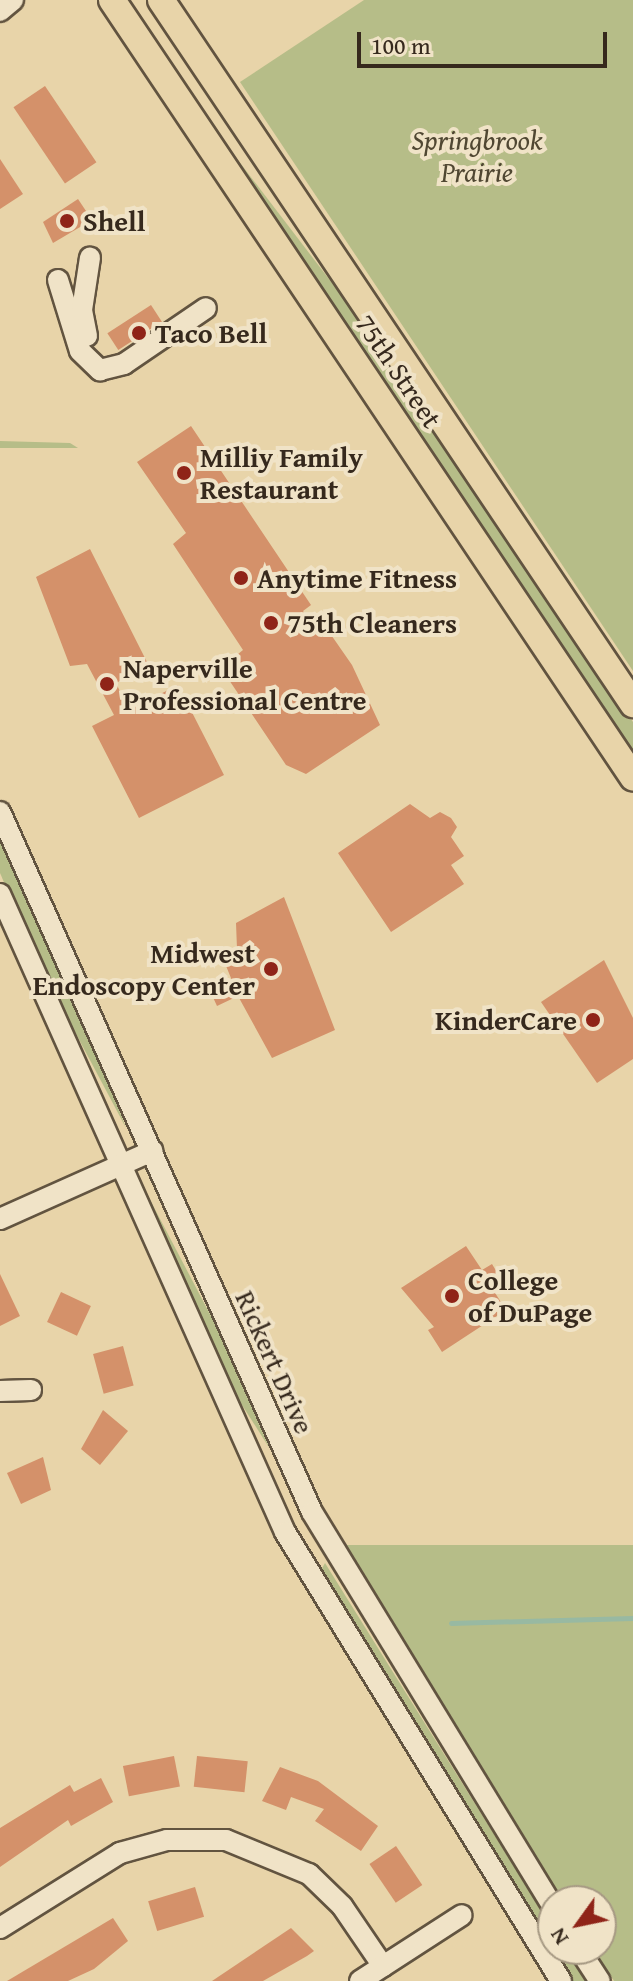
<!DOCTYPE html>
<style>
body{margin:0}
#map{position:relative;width:633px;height:1981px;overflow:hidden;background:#e8d4a9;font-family:"Gentium Book Plus",serif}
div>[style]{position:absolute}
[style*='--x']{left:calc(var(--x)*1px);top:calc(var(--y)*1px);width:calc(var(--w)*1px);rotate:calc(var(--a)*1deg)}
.green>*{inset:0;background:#b6bd88}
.stream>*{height:5px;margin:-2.5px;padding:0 2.5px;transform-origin:2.5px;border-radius:2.5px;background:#98b9a2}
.building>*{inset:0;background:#d4916a;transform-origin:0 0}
.roads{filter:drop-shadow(2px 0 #625440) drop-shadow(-2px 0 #625440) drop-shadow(0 2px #625440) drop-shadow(0 -2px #625440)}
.minor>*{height:20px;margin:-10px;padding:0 10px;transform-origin:10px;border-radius:10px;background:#f0e3c7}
.major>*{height:26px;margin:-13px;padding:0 13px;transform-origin:13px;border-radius:13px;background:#e8d4a9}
.dots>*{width:22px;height:22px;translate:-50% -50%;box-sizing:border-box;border:4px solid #f0e3c7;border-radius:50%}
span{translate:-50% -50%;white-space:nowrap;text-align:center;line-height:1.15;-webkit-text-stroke:8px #f0e3c7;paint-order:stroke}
.park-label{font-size:28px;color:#504732;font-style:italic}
.poi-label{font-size:28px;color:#36291d;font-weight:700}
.left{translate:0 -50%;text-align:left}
.right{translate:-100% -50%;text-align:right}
.street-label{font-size:28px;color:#36291d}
.north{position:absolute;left:537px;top:1885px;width:80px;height:80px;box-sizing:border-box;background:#f0e3c7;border:2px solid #a69983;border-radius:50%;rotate:237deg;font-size:22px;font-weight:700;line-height:32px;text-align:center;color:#36291d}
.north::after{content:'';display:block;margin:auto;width:28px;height:36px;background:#8f2418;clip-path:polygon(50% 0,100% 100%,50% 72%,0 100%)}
.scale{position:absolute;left:357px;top:32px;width:250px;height:36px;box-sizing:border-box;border:4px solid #36291d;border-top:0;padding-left:10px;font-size:24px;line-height:28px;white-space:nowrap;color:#36291d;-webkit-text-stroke:6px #f0e3c7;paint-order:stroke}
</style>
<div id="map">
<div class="green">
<i style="clip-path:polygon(364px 0,633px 0,633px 671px,240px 82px)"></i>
<i style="clip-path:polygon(218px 134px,391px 360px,633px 722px,633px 761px)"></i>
<i style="clip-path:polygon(0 441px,70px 443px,78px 448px,0 448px)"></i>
<i style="clip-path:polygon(0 838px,115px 1098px,126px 1128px,40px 966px,0 873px)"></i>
<i style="clip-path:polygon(148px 1196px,213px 1320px,270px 1449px,223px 1375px)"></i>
<i style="clip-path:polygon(340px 1545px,633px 1545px,633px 1981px,614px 1981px,594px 1949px,601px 1949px,601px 1901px,563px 1901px)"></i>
<i style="clip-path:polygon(325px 1563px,553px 1929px,553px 1949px,566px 1949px,586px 1981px,572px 1981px,509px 1882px,320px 1572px)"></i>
</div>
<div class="stream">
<i style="--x:451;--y:1623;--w:182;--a:-1.6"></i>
</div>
<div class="building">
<i style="left:45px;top:86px;width:92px;height:38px;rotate:56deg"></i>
<i style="clip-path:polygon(0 159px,23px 194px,0 209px)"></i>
<i style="clip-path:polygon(78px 199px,92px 220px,53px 243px,43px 222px)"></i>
<i style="left:151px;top:305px;width:20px;height:52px;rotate:57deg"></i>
<i style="clip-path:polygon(191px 426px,311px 605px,303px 611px,319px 635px,327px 629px,352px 665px,380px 725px,306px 774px,286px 765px,221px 668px,243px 650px,173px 544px,186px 533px,137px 462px)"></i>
<i style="clip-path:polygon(90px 549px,149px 666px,116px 683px,129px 710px,178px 685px,224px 775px,139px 818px,92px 726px,114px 715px,87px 664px,70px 666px,36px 577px)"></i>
<i style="clip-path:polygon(410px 804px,430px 818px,440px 812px,451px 818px,457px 827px,451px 837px,464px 856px,451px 865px,464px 884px,391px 932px,338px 853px)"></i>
<i style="clip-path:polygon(284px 897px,335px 1030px,272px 1058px,238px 996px,217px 1006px,211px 993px,233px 983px,222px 956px,237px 949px,236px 923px)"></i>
<i style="clip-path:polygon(604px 960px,633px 1018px,633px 1059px,597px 1083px,541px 1002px)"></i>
<i style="clip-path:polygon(466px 1246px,482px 1270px,492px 1264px,501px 1279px,490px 1285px,506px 1310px,442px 1352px,428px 1330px,434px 1327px,401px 1288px)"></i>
<i style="clip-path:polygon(0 1274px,20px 1316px,0 1326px)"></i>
<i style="left:61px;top:1292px;width:33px;height:33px;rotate:25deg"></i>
<i style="left:123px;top:1346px;width:41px;height:31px;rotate:75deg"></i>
<i style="clip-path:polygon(103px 1410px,128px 1431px,100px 1465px,81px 1449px)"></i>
<i style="clip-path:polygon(43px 1457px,51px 1490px,21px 1504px,7px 1473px)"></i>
<i style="left:174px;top:1756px;width:31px;height:52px;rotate:79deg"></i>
<i style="left:197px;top:1756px;width:51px;height:31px;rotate:6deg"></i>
<i style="clip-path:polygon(280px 1767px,318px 1781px,378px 1826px,361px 1851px,315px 1821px,324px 1809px,291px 1797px,286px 1810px,262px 1801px)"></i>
<i style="clip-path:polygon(101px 1778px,113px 1802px,71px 1826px,68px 1820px,0 1867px,0 1828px,70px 1785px,74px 1792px)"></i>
<i style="left:396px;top:1846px;width:47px;height:32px;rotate:56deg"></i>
<i style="left:195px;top:1887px;width:31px;height:49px;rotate:73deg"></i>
<i style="clip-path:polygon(113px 1918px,128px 1941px,94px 1969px,68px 1981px,7px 1981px)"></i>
<i style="clip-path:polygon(291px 1928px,314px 1951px,307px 1956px,263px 1981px,212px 1981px)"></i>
</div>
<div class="roads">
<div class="minor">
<i style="--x:0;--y:11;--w:17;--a:-40"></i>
<i style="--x:58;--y:280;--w:74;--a:72.8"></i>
<i style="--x:80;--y:351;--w:28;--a:44"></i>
<i style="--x:100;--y:370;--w:25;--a:-14"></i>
<i style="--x:124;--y:364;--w:99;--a:-34.3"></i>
<i style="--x:87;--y:336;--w:26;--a:-101"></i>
<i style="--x:82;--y:310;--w:53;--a:-81.3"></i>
<i style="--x:0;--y:812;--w:766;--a:65.98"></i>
<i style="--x:312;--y:1512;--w:463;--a:58.6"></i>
<i style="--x:0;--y:894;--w:699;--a:65.93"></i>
<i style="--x:285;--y:1532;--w:527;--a:58.42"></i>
<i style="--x:0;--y:1219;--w:167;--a:-24.1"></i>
<i style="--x:0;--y:1391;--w:31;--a:-2"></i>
<i style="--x:0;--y:1928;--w:142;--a:-32"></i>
<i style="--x:120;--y:1853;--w:49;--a:-15.5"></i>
<i style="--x:167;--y:1840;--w:59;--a:0"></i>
<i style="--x:226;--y:1840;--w:90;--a:22.3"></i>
<i style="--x:309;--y:1874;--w:46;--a:44.1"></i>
<i style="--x:342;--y:1906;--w:73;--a:55.7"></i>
<i style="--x:579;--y:1949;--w:38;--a:57"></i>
<i style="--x:360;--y:1981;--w:121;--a:-32.9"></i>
</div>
<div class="major">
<i style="--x:112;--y:0;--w:936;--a:56.16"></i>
<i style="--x:161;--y:0;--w:848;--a:56.16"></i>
</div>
</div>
<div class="dots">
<i style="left:67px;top:221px;background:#8f2418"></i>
<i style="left:139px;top:333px;background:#8f2418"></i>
<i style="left:184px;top:473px;background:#8f2418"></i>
<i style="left:241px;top:578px;background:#8f2418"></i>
<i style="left:271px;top:623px;background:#8f2418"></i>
<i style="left:107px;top:684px;background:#8f2418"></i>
<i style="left:271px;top:969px;background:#8f2418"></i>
<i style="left:593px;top:1020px;background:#8f2418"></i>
<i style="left:452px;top:1296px;background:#8f2418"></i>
</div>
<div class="park-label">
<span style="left:477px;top:156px">Springbrook<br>Prairie</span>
</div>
<div class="poi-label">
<span class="left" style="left:83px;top:221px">Shell</span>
<span class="left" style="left:155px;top:333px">Taco Bell</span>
<span class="left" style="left:200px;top:473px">Milliy Family<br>Restaurant</span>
<span class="left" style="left:257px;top:578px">Anytime Fitness</span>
<span class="left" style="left:287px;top:623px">75th Cleaners</span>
<span class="left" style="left:123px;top:684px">Naperville<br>Professional Centre</span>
<span class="right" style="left:255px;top:969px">Midwest<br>Endoscopy Center</span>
<span class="right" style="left:577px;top:1020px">KinderCare</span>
<span class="left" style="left:468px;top:1296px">College<br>of DuPage</span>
</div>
<div class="street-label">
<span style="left:399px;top:371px;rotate:56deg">75th Street</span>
<span style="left:275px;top:1362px;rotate:66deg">Rickert Drive</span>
</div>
<div class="north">N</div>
<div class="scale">100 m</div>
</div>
